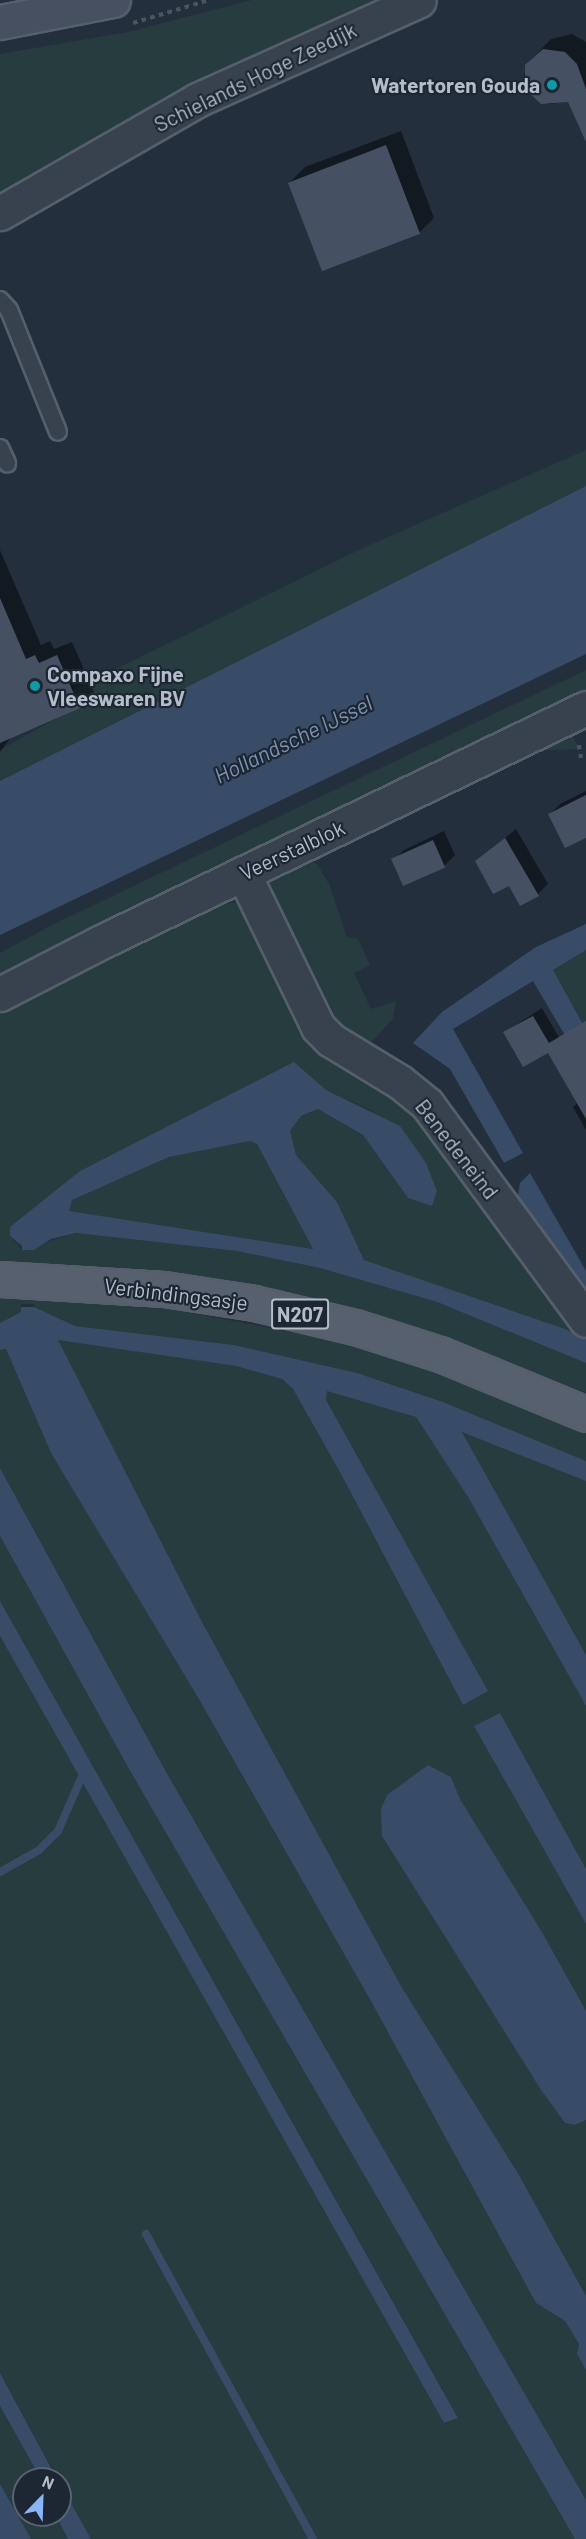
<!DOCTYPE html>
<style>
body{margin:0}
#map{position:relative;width:586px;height:2539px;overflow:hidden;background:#242f3e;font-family:Barlow,sans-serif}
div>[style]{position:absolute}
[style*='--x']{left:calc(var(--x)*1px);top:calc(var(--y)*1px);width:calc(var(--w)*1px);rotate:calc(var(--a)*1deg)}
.green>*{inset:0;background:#263c3f}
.water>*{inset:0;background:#394c67}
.shadow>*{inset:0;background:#0007}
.stream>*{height:8px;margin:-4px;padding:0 4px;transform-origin:4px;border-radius:4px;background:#394c67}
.building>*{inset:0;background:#455162;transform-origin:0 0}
.path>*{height:4px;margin-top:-2px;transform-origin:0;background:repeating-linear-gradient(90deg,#44595c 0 4.5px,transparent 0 9px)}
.roads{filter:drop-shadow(2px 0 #565f6c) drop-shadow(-2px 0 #565f6c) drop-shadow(0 2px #565f6c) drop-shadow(0 -2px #565f6c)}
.service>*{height:16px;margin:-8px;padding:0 8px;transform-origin:8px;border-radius:8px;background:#38414e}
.minor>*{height:33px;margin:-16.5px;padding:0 16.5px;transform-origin:16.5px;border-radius:16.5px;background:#38414e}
.secondary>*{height:33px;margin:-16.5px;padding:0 16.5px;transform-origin:16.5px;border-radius:16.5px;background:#465061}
.primary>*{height:33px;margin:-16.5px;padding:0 16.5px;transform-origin:16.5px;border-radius:16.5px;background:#56606e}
.dots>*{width:16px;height:16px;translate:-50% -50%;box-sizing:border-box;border:3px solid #1d2633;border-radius:50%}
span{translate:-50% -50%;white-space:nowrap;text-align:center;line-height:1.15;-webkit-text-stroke:4.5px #1d2633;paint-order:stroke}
.shield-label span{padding:2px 4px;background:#1d2633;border:2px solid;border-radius:4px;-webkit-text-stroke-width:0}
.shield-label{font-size:20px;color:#b4bcc9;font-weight:700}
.street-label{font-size:21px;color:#b4bcc9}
.poi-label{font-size:21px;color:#b4bcc9;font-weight:700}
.right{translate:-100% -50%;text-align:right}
.left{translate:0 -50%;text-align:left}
.water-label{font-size:22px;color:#7c92b1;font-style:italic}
.north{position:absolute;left:12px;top:2467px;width:60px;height:60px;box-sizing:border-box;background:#1d2633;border:2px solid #59626f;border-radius:50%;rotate:23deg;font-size:16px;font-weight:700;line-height:24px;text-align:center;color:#b4bcc9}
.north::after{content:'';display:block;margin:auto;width:21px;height:27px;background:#8ab4f8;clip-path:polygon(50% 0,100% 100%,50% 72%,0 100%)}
</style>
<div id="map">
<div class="green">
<i style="clip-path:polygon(252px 0,374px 0,224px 73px,0 197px,0 54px,128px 32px)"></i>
<i style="clip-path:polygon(586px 450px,586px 486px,0 781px,0 750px,70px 711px,71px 691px,363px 548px)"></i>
<i style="clip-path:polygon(586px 670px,586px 691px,0 975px,0 953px,52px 925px)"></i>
<i style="clip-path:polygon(570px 731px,580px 749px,527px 751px)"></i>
<i style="clip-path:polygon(310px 861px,317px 864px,329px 884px,347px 937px,358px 939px,370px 965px,354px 973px,371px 1009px,396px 1001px,393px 1019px,364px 1050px,337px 1034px,267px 896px,269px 885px,279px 873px,299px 862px)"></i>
<i style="clip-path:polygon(217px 903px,236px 903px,249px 917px,308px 1031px,402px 1095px,586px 1327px,586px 1339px,364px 1260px,337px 1202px,296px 1155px,290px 1131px,301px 1116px,318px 1109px,363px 1135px,408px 1198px,432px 1206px,437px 1191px,426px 1163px,370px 1110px,326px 1090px,294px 1063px,80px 1171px,10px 1236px,22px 1250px,76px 1233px,237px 1251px,320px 1268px,437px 1302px,586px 1363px,586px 1393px,445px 1338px,310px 1299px,229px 1282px,134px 1269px,0 1262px,0 1005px)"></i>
<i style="clip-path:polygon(586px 950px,586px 1030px,552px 970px)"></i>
<i style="clip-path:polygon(250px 1141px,257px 1144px,313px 1249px,69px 1211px,72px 1200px,169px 1157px)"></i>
<i style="clip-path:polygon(0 1296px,158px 1307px,335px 1340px,437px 1371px,586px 1432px,586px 1461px,443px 1402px,357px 1373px,234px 1345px,75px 1326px,34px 1310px,34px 1304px,21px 1304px,21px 1312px,0 1323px)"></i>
<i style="clip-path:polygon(57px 1339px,236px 1366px,282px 1379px,293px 1389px,341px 1474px,463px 1705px,487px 1690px,326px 1400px,327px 1390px,416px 1417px,468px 1497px,586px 1706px,586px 1869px,500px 1713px,474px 1726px,586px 1924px,586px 2011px,542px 1932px,460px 1799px,451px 1777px,428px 1765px,387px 1795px,382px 1836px,541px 2090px,565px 2123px,575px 2125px,586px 2120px,586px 2296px,519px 2175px,401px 1986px,201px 1620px)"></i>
<i style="clip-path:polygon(6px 1349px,51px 1453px,200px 1701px,372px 2003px,536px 2303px,565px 2321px,579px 2344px,577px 2354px,586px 2370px,586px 2500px,165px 1770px,0 1468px,0 1350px)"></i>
<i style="clip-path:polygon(462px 1431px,586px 1481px,586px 1655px,496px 1494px)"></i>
<i style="clip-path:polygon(0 1536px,129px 1769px,575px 2539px,91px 2539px,0 2373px,0 1636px,444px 2423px,458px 2417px,0 1601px)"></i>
<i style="clip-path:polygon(0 2406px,41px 2479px,24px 2479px,24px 2515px,55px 2515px,68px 2539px,31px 2539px,0 2484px)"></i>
</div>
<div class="water">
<i style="clip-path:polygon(586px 486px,586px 654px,0 935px,0 781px)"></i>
<i style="clip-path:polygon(586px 924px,586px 950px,553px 970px,586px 1030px,586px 1071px,533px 981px,453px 1029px,523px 1153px,504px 1163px,450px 1069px,413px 1043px,442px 1012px,536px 947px)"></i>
<i style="clip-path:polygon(evenodd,294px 1062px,326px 1090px,400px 1126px,426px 1163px,437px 1191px,432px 1206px,408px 1198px,363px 1135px,318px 1109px,301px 1116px,290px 1131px,296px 1155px,337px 1202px,364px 1260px,565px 1329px,586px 1339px,586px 1363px,437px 1302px,320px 1268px,237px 1251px,76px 1233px,51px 1239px,34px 1250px,22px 1250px,22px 1246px,10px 1236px,10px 1227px,80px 1171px,294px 1062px,250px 1141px,257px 1144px,313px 1249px,69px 1211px,72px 1200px,169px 1157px,250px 1141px)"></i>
<i style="clip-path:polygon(530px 1173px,586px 1271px,586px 1295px,522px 1205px,518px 1194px,520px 1183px)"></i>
<i style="clip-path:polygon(21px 1307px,34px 1307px,75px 1326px,234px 1345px,357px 1373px,443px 1402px,586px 1461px,586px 1481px,462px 1432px,586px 1655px,586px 1706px,468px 1497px,416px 1417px,327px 1391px,326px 1400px,488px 1691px,463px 1705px,341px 1474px,293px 1389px,282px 1379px,236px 1366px,58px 1340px,201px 1620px,401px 1986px,519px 2175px,586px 2296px,586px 2370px,577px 2354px,579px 2344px,565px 2321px,536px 2303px,372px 2003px,200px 1701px,51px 1453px,6px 1349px,0 1350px,0 1323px,21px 1312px)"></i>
<i style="clip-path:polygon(0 1468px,165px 1770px,586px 2500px,586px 2539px,575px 2539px,129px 1769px,0 1536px)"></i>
<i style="clip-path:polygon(0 1601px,77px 1738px,458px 2418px,444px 2423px,0 1636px)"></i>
<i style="clip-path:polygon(500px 1713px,586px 1869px,586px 1924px,474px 1726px)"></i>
<i style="clip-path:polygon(428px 1765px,451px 1777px,460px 1799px,542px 1932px,586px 2011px,586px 2120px,575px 2125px,565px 2123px,541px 2090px,382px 1836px,381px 1809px,387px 1795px)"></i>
<i style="clip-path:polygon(0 2373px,55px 2475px,58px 2479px,41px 2479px,0 2406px)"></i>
<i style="clip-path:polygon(60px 2483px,91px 2539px,68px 2539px,58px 2520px)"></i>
<i style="clip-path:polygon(0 2484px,29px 2535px,31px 2539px,0 2539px)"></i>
</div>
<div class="shadow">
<i style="clip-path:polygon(572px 34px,586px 42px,586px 116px,569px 100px,551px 104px,540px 102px,529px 92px,524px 77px,526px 65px,551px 39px)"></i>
<i style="clip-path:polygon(401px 131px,434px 218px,419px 233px,290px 182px,305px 167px)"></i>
<i style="clip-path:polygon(0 550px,41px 645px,50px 641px,54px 649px,72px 642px,94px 692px,79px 707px,12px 736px,0 752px)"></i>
<i style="clip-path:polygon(586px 791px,586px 836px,549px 815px,560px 804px)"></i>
<i style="clip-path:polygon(516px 829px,548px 884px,538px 894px,509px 884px,477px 861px)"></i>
<i style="clip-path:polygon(444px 831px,455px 855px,444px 866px,393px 860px,404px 850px)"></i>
<i style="clip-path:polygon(542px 1008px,561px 1041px,552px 1050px,505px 1032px)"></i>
<i style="clip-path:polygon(586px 1095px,586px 1130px,573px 1107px)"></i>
</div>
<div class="stream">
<i style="--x:0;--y:1872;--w:45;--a:-29.4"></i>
<i style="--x:39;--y:1850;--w:27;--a:-45"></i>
<i style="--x:58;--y:1831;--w:60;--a:-66.4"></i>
<i style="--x:146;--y:2234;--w:348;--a:61.3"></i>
</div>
<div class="building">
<i style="clip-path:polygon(543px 49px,565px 52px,577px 64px,586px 89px,586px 142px,568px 102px,541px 104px,525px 89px,525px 65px)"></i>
<i style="left:386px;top:145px;width:95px;height:105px;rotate:69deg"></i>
<i style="clip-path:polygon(0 598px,26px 659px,35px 655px,39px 663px,57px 655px,80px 708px,0 743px)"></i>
<i style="clip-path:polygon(586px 795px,586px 838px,565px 848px,548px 814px)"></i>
<i style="clip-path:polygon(505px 838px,539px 896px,520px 906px,509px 886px,493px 894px,475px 861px)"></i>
<i style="left:433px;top:840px;width:30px;height:46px;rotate:66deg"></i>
<i style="clip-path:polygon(533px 1016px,549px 1043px,586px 1021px,586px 1119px,548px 1053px,523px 1067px,503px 1032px)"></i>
</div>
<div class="path">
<i style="--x:133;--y:23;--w:79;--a:-16.8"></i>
<i style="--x:579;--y:745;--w:13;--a:81"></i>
</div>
<div class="roads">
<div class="service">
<i style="--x:0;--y:300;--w:13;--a:48"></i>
<i style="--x:9;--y:310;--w:131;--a:68.1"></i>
<i style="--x:0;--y:448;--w:17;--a:65"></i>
</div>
<div class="minor">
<i style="--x:0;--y:213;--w:227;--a:-29.8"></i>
<i style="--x:197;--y:100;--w:243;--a:-24.2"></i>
<i style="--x:243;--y:873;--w:171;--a:64"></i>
<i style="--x:318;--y:1027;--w:18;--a:45"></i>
<i style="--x:331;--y:1040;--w:81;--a:31.3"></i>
<i style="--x:400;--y:1082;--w:35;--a:39"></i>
<i style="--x:427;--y:1104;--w:268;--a:53.6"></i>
<i style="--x:0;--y:994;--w:116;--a:-27.2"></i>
<i style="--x:103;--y:941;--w:536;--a:-25.75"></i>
</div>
<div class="secondary">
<i style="--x:0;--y:22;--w:115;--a:-11"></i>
</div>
<div class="primary">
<i style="--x:0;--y:1279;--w:164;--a:3.5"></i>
<i style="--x:164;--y:1289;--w:91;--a:8.8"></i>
<i style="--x:254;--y:1303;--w:104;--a:13.4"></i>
<i style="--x:355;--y:1327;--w:89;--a:17.6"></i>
<i style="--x:440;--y:1354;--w:158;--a:22.3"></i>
</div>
</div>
<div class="dots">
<i style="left:552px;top:85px;background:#0f9aa8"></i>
<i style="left:35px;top:686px;background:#0f9aa8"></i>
</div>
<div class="shield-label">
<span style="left:300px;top:1314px">N207</span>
</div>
<div class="street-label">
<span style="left:255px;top:77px;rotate:-26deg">Schielands Hoge Zeedijk</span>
<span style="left:292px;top:850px;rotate:-25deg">Veerstalblok</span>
<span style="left:457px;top:1149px;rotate:52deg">Benedeneind</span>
<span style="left:176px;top:1294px;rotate:7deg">Verbindingsasje</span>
</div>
<div class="poi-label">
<span class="right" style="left:540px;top:85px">Watertoren Gouda</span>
<span class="left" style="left:47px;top:686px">Compaxo Fijne<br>Vleeswaren BV</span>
</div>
<div class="water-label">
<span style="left:293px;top:739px;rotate:-26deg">Hollandsche IJssel</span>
</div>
<div class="north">N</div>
</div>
